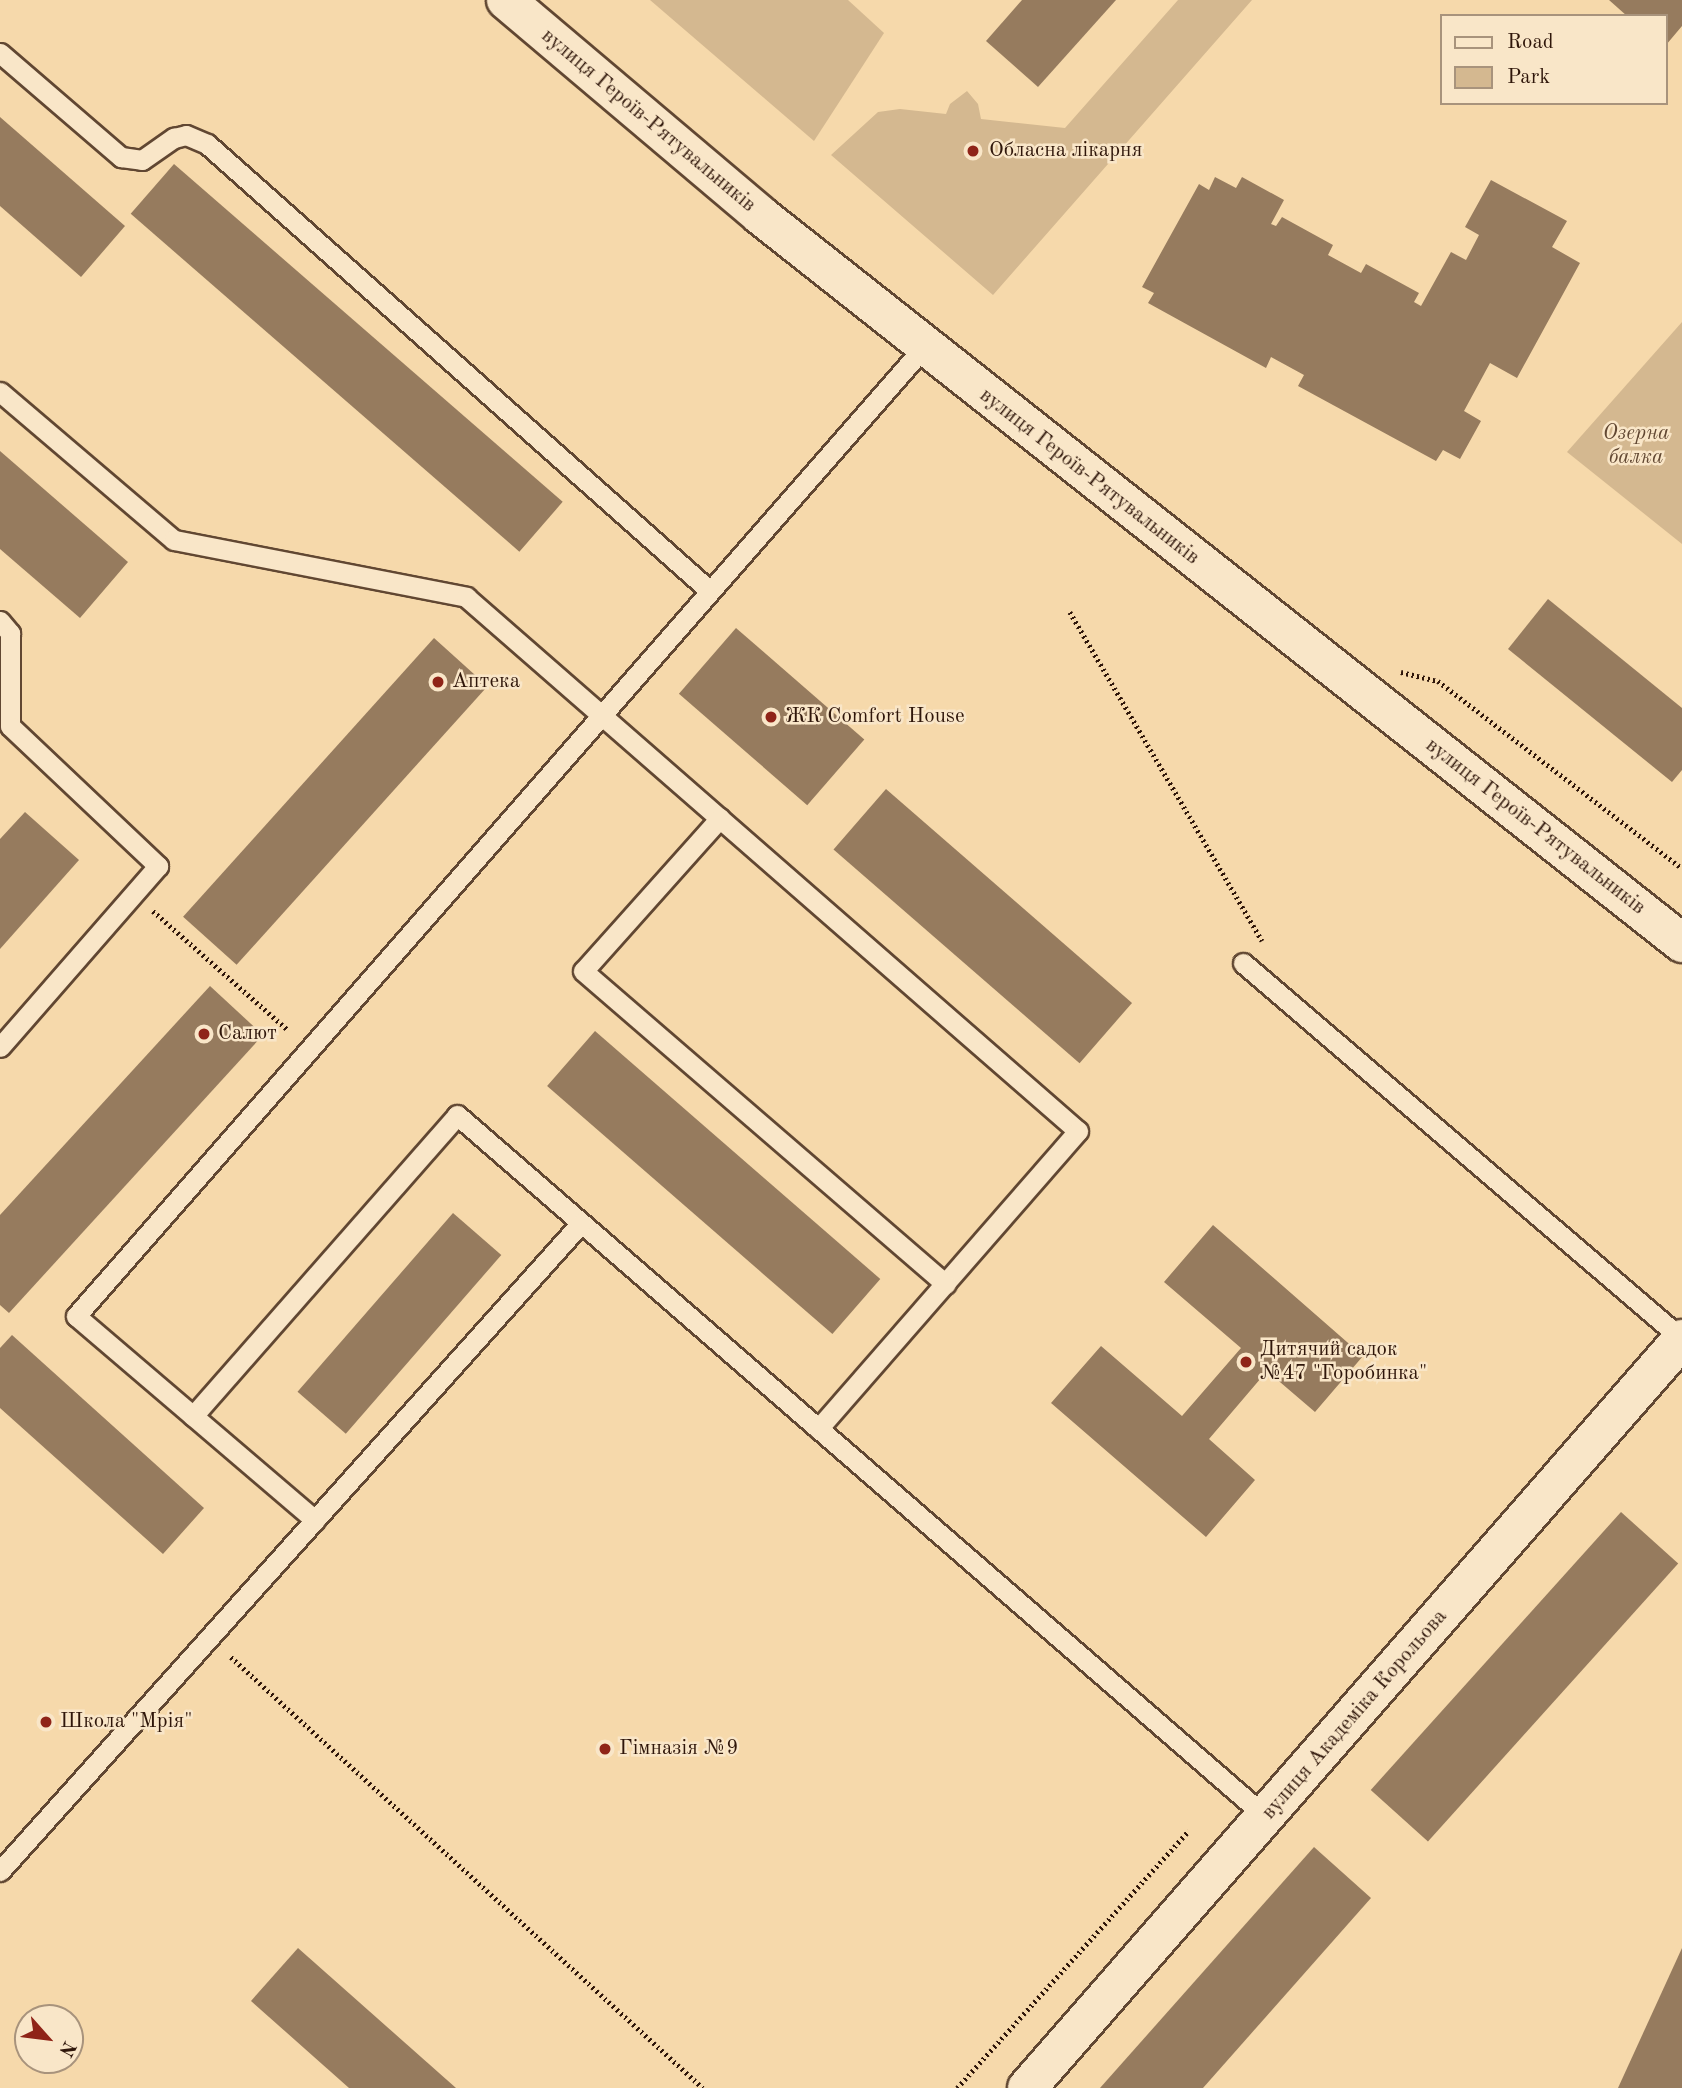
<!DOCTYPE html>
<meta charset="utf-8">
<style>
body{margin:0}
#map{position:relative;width:1682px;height:2088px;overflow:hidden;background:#f6d9ab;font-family:"Old Standard TT",serif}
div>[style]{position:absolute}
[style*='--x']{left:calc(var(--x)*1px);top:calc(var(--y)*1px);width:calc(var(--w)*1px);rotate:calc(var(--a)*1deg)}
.green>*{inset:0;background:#d4b890}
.building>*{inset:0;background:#967b5e;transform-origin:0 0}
.path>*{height:4.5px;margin-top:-2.25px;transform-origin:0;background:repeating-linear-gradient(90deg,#2f160a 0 2px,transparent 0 5.5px)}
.roads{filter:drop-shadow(2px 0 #614732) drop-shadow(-2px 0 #614732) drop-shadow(0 2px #614732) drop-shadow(0 -2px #614732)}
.service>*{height:19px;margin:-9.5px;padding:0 9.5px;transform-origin:9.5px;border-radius:9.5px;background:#f9e6c8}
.tertiary>*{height:38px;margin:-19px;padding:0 19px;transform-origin:19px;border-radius:19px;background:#f9e6c8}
.secondary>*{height:38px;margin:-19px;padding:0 19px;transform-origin:19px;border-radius:19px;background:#f9e6c8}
.dots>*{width:19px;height:19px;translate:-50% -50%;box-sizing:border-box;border:4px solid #f9e6c8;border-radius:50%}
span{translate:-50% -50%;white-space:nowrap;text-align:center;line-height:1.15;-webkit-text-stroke:5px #f9e6c8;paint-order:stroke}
.street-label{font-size:21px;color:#2f160a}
.poi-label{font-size:21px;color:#2f160a}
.left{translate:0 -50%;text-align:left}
.park-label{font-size:21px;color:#614732;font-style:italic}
.legend{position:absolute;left:1440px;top:14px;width:228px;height:91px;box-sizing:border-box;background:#f9e6c8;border:2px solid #a8937c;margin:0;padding:9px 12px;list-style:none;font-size:21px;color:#2f160a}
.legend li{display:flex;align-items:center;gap:14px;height:35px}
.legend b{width:35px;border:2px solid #a8937c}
.north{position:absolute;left:14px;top:2004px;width:70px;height:70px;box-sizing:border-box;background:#f9e6c8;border:2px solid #a8937c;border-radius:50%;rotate:118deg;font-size:19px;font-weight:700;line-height:28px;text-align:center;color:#2f160a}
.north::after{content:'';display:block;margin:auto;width:24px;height:32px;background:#8f2418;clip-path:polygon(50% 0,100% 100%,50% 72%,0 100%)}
</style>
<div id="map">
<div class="green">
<i style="clip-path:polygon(650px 0,848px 0,884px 33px,814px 141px)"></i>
<i style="clip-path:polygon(1178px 0,1252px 0,993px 295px,831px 155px,878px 112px,900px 109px,946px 114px,950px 104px,967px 91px,978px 104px,981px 119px,1065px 128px)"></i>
<i style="clip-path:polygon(1682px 322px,1682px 544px,1567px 452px)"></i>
</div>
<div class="building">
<i style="clip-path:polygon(1022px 0,1116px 0,1038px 87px,986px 41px)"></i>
<i style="clip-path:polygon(1609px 0,1682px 0,1682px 26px,1666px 45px,1666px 16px,1627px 16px)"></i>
<i style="clip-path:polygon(0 117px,125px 226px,81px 277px,0 206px)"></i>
<i style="left:174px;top:164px;width:515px;height:66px;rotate:41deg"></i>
<i style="clip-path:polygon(1215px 177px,1236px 188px,1242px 177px,1284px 200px,1271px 224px,1276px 226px,1282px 217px,1333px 245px,1328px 255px,1361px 273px,1366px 264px,1419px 293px,1414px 302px,1421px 306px,1451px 252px,1466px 260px,1479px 235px,1465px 227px,1491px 180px,1567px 221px,1552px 247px,1580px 263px,1517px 378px,1490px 363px,1464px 411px,1481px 421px,1460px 459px,1443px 450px,1436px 461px,1298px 386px,1304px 375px,1271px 357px,1266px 368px,1148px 303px,1154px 293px,1142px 287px,1199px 184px,1209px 190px)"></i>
<i style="clip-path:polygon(0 451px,128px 562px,80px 618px,0 549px)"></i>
<i style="clip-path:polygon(1548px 599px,1682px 708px,1682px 770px,1672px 782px,1508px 649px)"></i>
<i style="left:736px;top:628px;width:170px;height:87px;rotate:41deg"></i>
<i style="left:434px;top:638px;width:72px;height:375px;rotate:42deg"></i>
<i style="left:886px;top:789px;width:326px;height:80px;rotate:41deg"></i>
<i style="clip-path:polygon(25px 812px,79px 860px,0 949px,0 839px)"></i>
<i style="clip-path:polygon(210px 986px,263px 1035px,9px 1313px,0 1305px,0 1215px)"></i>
<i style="left:595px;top:1031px;width:378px;height:73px;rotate:41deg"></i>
<i style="left:453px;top:1213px;width:64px;height:237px;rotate:41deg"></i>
<i style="clip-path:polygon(1213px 1225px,1363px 1356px,1315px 1412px,1267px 1371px,1209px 1439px,1255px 1480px,1206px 1537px,1051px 1403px,1101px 1346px,1182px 1416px,1241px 1348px,1164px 1282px)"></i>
<i style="clip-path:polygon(12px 1335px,204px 1508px,163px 1554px,0 1408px,0 1348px)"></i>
<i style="left:1621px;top:1512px;width:77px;height:374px;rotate:42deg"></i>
<i style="clip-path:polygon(1314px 1847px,1371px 1898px,1203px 2088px,1100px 2088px)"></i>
<i style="clip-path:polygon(298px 1948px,456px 2088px,349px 2088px,251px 2001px)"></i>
<i style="clip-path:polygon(1682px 1948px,1682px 2088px,1618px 2088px)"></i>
</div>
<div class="path">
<i style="--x:1070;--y:612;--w:381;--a:59.7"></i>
<i style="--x:1401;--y:672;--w:38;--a:14"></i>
<i style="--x:1438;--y:681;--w:307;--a:37.5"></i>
<i style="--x:153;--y:911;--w:180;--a:41.4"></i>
<i style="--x:231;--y:1657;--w:639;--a:42.4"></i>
<i style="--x:957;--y:2088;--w:346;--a:-48"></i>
</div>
<div class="roads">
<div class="service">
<i style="--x:0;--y:53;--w:160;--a:40.7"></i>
<i style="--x:121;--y:157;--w:21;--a:8"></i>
<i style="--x:142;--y:160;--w:39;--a:-35"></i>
<i style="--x:174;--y:138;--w:12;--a:-14"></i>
<i style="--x:186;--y:135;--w:23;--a:23"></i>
<i style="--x:207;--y:144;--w:673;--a:41.63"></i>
<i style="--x:0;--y:392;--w:228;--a:40.4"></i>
<i style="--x:174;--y:540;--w:298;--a:11"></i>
<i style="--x:466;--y:597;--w:812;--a:41.11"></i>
<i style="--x:1078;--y:1131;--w:395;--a:131.1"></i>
<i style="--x:0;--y:621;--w:16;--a:50"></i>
<i style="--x:10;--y:633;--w:93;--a:90"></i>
<i style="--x:10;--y:726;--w:204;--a:43.4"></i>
<i style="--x:158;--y:866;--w:240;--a:131.1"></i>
<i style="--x:720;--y:818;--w:205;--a:131.8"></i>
<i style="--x:583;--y:971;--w:479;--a:40.8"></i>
<i style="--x:1243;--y:963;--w:578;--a:40.58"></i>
<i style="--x:193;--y:1416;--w:400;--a:-48.7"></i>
<i style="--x:457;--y:1115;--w:1071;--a:40.95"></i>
<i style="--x:315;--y:1520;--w:314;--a:-139.5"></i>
<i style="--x:76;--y:1316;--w:1288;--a:-48.81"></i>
<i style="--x:0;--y:1871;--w:870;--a:-48.12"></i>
</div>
<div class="tertiary">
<i style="--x:1027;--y:2088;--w:995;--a:-48.83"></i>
</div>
<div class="secondary">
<i style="--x:506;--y:0;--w:333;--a:40.2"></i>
<i style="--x:760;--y:215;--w:1175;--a:38.29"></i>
</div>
</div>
<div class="dots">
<i style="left:973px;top:151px;background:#8f2418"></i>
<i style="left:438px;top:682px;background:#8f2418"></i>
<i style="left:771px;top:717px;background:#8f2418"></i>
<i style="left:204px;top:1034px;background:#8f2418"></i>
<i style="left:1246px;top:1362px;background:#8f2418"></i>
<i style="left:46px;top:1722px;background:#8f2418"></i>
<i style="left:605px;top:1749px;background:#8f2418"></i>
</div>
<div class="street-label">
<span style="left:648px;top:121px;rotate:40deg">вулиця Героїв-Рятувальників</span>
<span style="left:1089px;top:477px;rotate:38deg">вулиця Героїв-Рятувальників</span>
<span style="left:1535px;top:827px;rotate:38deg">вулиця Героїв-Рятувальників</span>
<span style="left:1355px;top:1715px;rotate:-49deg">вулиця Академіка Корольова</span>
</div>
<div class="poi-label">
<span class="left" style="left:989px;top:151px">Обласна лікарня</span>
<span class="left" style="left:452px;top:682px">Аптека</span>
<span class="left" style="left:785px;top:717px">ЖК Comfort House</span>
<span class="left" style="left:218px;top:1034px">Салют</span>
<span class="left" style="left:1260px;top:1362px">Дитячий садок<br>№47 "Горобинка"</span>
<span class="left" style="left:60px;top:1722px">Школа "Мрія"</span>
<span class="left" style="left:619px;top:1749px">Гімназія №9</span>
</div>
<div class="park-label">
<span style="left:1636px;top:446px">Озерна<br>балка</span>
</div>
<ul class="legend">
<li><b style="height:9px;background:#f9e6c8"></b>Road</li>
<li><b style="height:19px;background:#d4b890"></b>Park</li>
</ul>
<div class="north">N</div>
</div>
